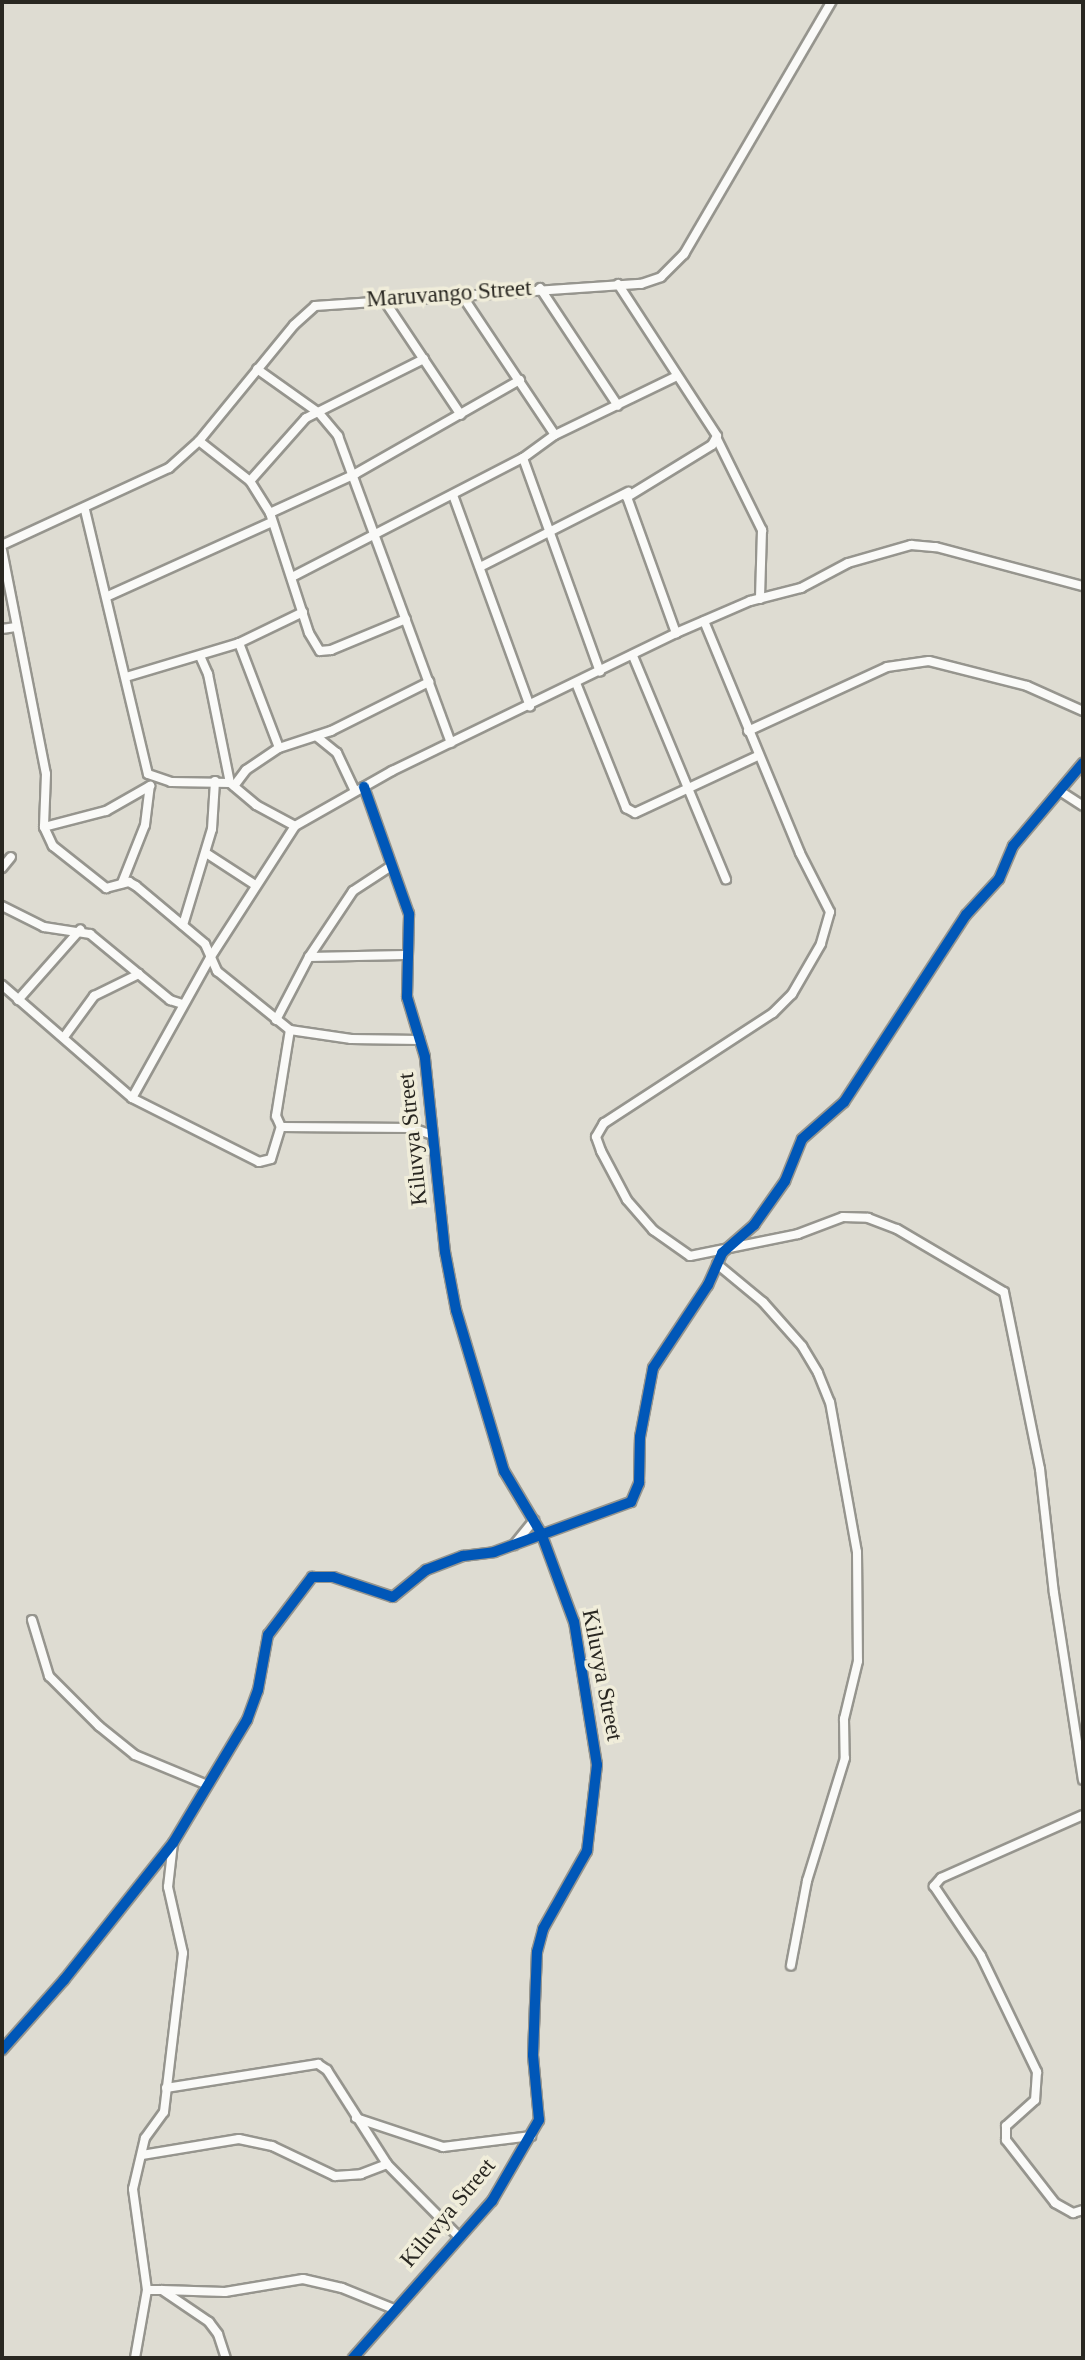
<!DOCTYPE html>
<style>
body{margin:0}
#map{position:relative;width:1085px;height:2360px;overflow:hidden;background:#dedcd2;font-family:"Times New Roman",serif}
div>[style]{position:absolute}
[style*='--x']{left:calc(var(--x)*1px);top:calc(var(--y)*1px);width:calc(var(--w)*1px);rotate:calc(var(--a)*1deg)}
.roads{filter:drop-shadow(2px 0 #96958e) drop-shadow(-2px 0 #96958e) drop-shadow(0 2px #96958e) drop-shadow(0 -2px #96958e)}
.minor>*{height:8px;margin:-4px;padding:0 4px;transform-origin:4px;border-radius:4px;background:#fafaf8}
.cycleway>*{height:10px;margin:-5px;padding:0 5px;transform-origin:5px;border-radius:5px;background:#0057b8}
span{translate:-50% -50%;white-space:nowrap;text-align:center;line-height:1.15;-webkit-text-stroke:7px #f0edda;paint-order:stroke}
.street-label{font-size:23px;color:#292721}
.frame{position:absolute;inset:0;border:4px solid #292721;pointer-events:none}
</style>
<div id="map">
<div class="roads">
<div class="minor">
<i style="--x:618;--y:284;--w:181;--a:56.9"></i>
<i style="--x:717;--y:436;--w:10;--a:119"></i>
<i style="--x:712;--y:445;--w:100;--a:148.5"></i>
<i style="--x:627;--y:497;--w:145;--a:70.2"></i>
<i style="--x:540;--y:288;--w:141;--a:56.5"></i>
<i style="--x:461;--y:294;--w:169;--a:56.3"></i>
<i style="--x:384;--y:300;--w:138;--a:56.2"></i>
<i style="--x:257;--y:369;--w:76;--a:35.4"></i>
<i style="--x:319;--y:413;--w:30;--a:50"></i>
<i style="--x:338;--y:436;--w:327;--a:69.8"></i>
<i style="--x:717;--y:439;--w:102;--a:63.7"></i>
<i style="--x:762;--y:530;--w:69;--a:91.7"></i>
<i style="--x:199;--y:441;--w:65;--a:38.1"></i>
<i style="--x:250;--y:481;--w:38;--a:58"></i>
<i style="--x:270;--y:513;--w:126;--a:72"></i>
<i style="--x:309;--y:633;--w:21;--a:59"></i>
<i style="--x:320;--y:651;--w:11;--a:-5"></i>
<i style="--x:331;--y:650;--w:81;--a:-22.5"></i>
<i style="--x:523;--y:458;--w:227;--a:70.2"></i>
<i style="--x:250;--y:481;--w:84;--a:-48.4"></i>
<i style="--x:306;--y:418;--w:132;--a:-26.6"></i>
<i style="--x:453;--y:495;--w:225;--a:70"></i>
<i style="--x:85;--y:510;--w:271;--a:76.6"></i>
<i style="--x:148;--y:774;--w:24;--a:19"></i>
<i style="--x:171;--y:782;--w:59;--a:1"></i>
<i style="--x:230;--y:783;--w:34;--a:40"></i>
<i style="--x:256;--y:805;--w:44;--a:28.3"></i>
<i style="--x:295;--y:826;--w:112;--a:-29.6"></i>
<i style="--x:392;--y:771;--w:316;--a:-25.9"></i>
<i style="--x:676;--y:633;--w:81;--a:-23.4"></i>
<i style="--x:750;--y:601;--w:53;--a:-14.3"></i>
<i style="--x:801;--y:588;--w:53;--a:-28"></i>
<i style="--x:848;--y:563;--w:66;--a:-15.9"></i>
<i style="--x:911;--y:545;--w:25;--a:5"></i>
<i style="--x:936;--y:547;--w:152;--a:14.9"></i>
<i style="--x:270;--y:513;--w:94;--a:-24.6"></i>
<i style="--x:355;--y:474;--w:190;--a:-29.7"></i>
<i style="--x:2;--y:545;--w:184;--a:-24.8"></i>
<i style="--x:169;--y:468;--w:40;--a:-42"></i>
<i style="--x:199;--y:441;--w:150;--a:-50.7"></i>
<i style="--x:294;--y:325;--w:28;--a:-42"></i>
<i style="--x:315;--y:306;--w:327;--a:-3.9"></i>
<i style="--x:641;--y:284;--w:21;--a:-19"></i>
<i style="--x:661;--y:277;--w:33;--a:-45"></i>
<i style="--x:684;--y:254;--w:292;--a:-59.7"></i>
<i style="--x:2;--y:550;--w:228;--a:78.9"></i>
<i style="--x:46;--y:774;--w:53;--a:92.2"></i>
<i style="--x:44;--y:827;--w:21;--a:65"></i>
<i style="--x:53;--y:846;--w:68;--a:38.4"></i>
<i style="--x:106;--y:888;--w:24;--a:-15"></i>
<i style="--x:129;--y:882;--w:8;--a:30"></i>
<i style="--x:136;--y:886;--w:90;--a:40"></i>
<i style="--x:205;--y:944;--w:30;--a:66"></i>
<i style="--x:217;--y:971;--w:94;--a:38.9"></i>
<i style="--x:290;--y:1030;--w:62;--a:8.4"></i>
<i style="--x:351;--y:1039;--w:69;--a:0.8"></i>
<i style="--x:482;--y:566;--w:164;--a:-26.9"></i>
<i style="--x:292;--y:577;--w:260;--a:-27.3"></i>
<i style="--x:523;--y:458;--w:39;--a:-36"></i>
<i style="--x:555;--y:435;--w:133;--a:-25.8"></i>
<i style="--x:108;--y:596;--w:178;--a:-24.3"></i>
<i style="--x:704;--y:621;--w:251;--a:67.5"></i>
<i style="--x:800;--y:853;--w:66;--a:63"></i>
<i style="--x:830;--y:912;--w:33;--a:106"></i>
<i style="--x:821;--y:944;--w:58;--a:120.1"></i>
<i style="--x:792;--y:994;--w:27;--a:135"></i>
<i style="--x:773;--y:1013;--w:202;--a:146.9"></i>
<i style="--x:604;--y:1123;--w:16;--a:120"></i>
<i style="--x:596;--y:1137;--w:15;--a:70"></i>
<i style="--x:601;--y:1151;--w:55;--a:62"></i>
<i style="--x:627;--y:1200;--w:40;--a:49"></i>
<i style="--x:653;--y:1230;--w:45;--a:35.1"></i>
<i style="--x:690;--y:1256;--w:110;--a:-11.5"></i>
<i style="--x:798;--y:1234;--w:48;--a:-20.7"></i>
<i style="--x:843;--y:1217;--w:25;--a:2"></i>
<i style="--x:868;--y:1218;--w:31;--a:21"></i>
<i style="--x:897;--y:1229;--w:124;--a:30.5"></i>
<i style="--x:1004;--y:1292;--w:181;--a:78.5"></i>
<i style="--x:1040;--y:1469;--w:125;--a:83.6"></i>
<i style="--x:1054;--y:1593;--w:189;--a:81.2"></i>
<i style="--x:2;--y:629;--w:14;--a:-8"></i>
<i style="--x:239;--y:643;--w:112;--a:69.1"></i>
<i style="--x:200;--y:656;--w:20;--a:66"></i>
<i style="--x:208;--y:674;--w:111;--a:78.6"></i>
<i style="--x:633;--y:656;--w:242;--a:67.4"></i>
<i style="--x:126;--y:677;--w:118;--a:-16.7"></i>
<i style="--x:239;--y:643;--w:71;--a:-25.8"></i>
<i style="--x:576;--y:683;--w:135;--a:68.2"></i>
<i style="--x:626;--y:808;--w:10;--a:29"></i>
<i style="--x:635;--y:813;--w:136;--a:-24.9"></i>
<i style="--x:748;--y:731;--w:153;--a:-24.7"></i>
<i style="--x:887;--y:667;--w:42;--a:-8.1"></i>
<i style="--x:929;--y:661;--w:101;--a:14.3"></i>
<i style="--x:1027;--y:686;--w:61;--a:24.1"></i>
<i style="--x:316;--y:736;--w:27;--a:39"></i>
<i style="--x:337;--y:753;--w:42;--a:64.7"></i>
<i style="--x:234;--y:786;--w:20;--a:-53"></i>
<i style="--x:246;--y:770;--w:40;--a:-34"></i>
<i style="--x:279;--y:748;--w:55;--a:-18.1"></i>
<i style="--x:331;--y:731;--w:110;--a:-26.6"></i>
<i style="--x:1060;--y:791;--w:27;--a:33"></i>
<i style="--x:44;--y:827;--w:64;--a:-14.5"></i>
<i style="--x:106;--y:811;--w:51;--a:-29.6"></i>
<i style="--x:206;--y:853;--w:59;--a:33.1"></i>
<i style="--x:2;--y:868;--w:14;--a:-51"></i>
<i style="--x:122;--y:883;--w:62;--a:-68.4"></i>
<i style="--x:145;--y:825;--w:39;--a:-83"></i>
<i style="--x:2;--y:906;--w:47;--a:26.6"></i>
<i style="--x:44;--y:927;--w:47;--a:8.7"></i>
<i style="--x:90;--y:934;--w:104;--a:39.5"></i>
<i style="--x:170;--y:1000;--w:13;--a:18"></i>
<i style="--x:183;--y:925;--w:100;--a:-73.2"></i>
<i style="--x:212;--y:829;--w:48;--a:-86.4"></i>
<i style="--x:309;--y:957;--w:96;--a:-1.2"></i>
<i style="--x:2;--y:985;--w:172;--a:41"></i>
<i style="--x:132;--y:1098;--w:142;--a:26.7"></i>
<i style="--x:259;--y:1162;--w:12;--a:-14"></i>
<i style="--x:271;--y:1159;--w:34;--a:-73"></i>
<i style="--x:281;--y:1127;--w:131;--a:0.4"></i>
<i style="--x:412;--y:1128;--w:21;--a:19"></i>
<i style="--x:18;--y:1000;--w:94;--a:-48.5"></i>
<i style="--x:276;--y:1020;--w:71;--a:-62.4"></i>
<i style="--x:309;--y:957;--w:79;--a:-56.3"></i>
<i style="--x:353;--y:891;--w:45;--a:-33.3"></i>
<i style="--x:64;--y:1037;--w:51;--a:-53.8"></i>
<i style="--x:94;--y:996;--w:50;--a:-26.1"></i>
<i style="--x:132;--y:1098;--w:160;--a:-60.9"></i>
<i style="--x:210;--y:958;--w:157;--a:-57.2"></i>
<i style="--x:281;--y:1127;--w:12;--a:-114"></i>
<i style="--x:276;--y:1116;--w:87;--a:-80.8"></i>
<i style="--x:717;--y:1264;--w:60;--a:39.6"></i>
<i style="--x:763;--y:1302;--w:59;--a:48.4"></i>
<i style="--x:802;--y:1346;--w:31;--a:59"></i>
<i style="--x:818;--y:1373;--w:31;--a:68"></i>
<i style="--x:830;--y:1402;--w:152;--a:79.8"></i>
<i style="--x:857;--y:1552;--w:109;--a:89.5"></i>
<i style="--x:858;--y:1661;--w:60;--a:103.6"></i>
<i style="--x:844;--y:1719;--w:39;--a:89"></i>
<i style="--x:845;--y:1758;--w:129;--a:107.2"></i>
<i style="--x:807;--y:1881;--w:86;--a:100.8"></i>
<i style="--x:514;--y:1545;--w:32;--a:-51"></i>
<i style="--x:32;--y:1620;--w:59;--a:73.1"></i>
<i style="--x:49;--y:1676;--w:71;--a:45"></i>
<i style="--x:99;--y:1726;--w:46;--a:38.9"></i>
<i style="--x:135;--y:1755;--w:76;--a:22.5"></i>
<i style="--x:1083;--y:1815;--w:155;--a:156.1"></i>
<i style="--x:941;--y:1878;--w:11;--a:131"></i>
<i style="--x:934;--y:1886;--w:84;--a:56.1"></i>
<i style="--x:981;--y:1956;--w:129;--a:64.2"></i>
<i style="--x:1037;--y:2072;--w:28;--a:94"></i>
<i style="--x:1035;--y:2100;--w:39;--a:138"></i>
<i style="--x:1006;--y:2126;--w:14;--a:90"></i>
<i style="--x:1006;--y:2140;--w:80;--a:52.1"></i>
<i style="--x:1055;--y:2203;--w:21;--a:29"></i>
<i style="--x:1073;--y:2213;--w:10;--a:-17"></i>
<i style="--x:2;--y:2050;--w:94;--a:-48.5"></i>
<i style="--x:64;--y:1980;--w:175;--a:-51.5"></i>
<i style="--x:173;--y:1843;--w:144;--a:-59"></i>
<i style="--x:247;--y:1720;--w:32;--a:-70"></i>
<i style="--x:258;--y:1690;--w:56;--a:-79.7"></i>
<i style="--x:268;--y:1635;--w:73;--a:-52.8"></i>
<i style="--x:312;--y:1577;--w:21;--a:0"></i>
<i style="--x:333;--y:1577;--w:63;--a:18.4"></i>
<i style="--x:393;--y:1597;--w:43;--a:-39.3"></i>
<i style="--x:426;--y:1570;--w:40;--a:-21"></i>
<i style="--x:463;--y:1556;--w:31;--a:-7"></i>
<i style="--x:494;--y:1552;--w:146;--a:-20.1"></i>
<i style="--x:631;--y:1502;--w:21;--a:-67"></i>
<i style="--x:639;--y:1483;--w:46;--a:-88.8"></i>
<i style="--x:640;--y:1437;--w:70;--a:-79.3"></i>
<i style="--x:653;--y:1368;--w:100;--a:-56.5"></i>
<i style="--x:708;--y:1285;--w:35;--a:-66"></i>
<i style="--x:722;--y:1253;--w:43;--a:-41.2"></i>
<i style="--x:754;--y:1225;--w:54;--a:-54.8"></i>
<i style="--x:785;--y:1181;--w:45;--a:-68"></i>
<i style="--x:802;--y:1139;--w:56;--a:-41.4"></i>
<i style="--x:844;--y:1102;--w:223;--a:-56.9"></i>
<i style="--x:966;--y:915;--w:49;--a:-47.5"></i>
<i style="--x:999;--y:879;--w:36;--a:-67"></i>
<i style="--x:1013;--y:846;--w:109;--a:-49.9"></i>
<i style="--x:166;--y:2088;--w:154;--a:-9"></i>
<i style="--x:318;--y:2064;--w:11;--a:34"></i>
<i style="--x:327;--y:2070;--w:112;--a:57.4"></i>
<i style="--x:387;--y:2164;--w:101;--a:45.4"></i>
<i style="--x:356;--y:2118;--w:92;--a:18.4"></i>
<i style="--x:443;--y:2147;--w:89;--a:-7.1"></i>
<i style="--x:142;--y:2155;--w:98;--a:-9.4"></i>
<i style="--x:239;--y:2139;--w:34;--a:12"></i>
<i style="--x:272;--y:2146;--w:70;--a:25.5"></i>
<i style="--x:335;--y:2176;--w:26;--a:-4"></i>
<i style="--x:361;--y:2174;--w:28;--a:-21"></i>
<i style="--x:147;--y:2290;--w:15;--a:0"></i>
<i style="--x:162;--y:2290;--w:57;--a:34.2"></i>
<i style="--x:209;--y:2322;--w:15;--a:53"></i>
<i style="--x:218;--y:2334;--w:25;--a:72"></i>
<i style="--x:162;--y:2290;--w:63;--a:1.8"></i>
<i style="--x:225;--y:2292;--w:79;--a:-9.5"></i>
<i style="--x:303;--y:2279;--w:40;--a:13"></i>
<i style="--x:342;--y:2288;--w:56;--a:22"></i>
<i style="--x:135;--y:2358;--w:69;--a:-80"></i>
<i style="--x:147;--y:2290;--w:102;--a:-97.9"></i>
<i style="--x:133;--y:2189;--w:52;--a:-76.8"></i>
<i style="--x:145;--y:2138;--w:32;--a:-54"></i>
<i style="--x:164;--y:2112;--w:160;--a:-83.2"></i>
<i style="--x:183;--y:1953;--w:68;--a:-102.8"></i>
<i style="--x:168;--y:1887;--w:44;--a:-83.5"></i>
<i style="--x:353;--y:2358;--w:210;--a:-48.5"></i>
<i style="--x:492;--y:2201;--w:94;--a:-59.9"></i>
<i style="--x:539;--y:2120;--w:65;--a:-95.3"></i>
<i style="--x:533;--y:2055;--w:103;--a:-87.8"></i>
<i style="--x:537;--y:1952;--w:24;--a:-75"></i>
<i style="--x:543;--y:1929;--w:90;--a:-60.6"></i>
<i style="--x:587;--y:1851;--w:87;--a:-83.4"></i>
<i style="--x:597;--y:1765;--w:145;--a:-99.1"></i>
<i style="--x:574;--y:1622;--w:95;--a:-110.3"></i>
<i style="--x:541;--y:1533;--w:72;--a:-120.8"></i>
<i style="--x:504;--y:1471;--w:168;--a:-106.6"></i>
<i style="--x:456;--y:1310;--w:59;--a:-100.7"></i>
<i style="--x:445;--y:1252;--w:196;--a:-95.9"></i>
<i style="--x:425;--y:1057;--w:63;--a:-106.7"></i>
<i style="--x:407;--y:997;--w:83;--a:-88.6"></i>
<i style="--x:409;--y:914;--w:135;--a:-109.5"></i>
</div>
</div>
<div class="cycleway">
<i style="--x:2;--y:2050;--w:94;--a:-48.5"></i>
<i style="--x:64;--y:1980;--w:175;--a:-51.5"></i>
<i style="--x:173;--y:1843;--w:144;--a:-59"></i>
<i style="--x:247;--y:1720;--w:32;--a:-70"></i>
<i style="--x:258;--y:1690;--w:56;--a:-79.7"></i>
<i style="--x:268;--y:1635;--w:73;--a:-52.8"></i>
<i style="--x:312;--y:1577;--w:21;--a:0"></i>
<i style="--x:333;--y:1577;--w:63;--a:18.4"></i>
<i style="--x:393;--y:1597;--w:43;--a:-39.3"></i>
<i style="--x:426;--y:1570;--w:40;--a:-21"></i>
<i style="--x:463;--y:1556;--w:31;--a:-7"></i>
<i style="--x:494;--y:1552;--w:146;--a:-20.1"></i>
<i style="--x:631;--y:1502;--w:21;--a:-67"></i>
<i style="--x:639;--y:1483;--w:46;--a:-88.8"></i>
<i style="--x:640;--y:1437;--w:70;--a:-79.3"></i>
<i style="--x:653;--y:1368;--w:100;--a:-56.5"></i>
<i style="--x:708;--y:1285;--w:35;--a:-66"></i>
<i style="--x:722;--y:1253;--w:43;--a:-41.2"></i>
<i style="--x:754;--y:1225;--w:54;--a:-54.8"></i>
<i style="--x:785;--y:1181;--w:45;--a:-68"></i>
<i style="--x:802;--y:1139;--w:56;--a:-41.4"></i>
<i style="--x:844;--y:1102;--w:223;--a:-56.9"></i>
<i style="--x:966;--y:915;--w:49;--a:-47.5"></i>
<i style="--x:999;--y:879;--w:36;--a:-67"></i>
<i style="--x:1013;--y:846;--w:109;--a:-49.9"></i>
<i style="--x:353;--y:2358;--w:210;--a:-48.5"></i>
<i style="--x:492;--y:2201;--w:94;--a:-59.9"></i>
<i style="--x:539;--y:2120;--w:65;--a:-95.3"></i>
<i style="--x:533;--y:2055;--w:103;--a:-87.8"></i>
<i style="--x:537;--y:1952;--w:24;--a:-75"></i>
<i style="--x:543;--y:1929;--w:90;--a:-60.6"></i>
<i style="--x:587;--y:1851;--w:87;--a:-83.4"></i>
<i style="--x:597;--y:1765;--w:145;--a:-99.1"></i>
<i style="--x:574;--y:1622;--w:95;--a:-110.3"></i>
<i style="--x:541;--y:1533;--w:72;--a:-120.8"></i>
<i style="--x:504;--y:1471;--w:168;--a:-106.6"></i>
<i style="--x:456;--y:1310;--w:59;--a:-100.7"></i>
<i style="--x:445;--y:1252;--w:196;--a:-95.9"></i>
<i style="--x:425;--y:1057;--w:63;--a:-106.7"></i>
<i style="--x:407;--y:997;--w:83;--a:-88.6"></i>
<i style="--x:409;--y:914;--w:135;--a:-109.5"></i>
</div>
<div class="street-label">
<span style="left:449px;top:294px;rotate:-4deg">Maruvango Street</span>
<span style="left:413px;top:1139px;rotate:-96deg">Kiluvya Street</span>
<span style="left:602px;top:1675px;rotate:79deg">Kiluvya Street</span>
<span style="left:448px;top:2213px;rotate:-50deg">Kiluvya Street</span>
</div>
<div class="frame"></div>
</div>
